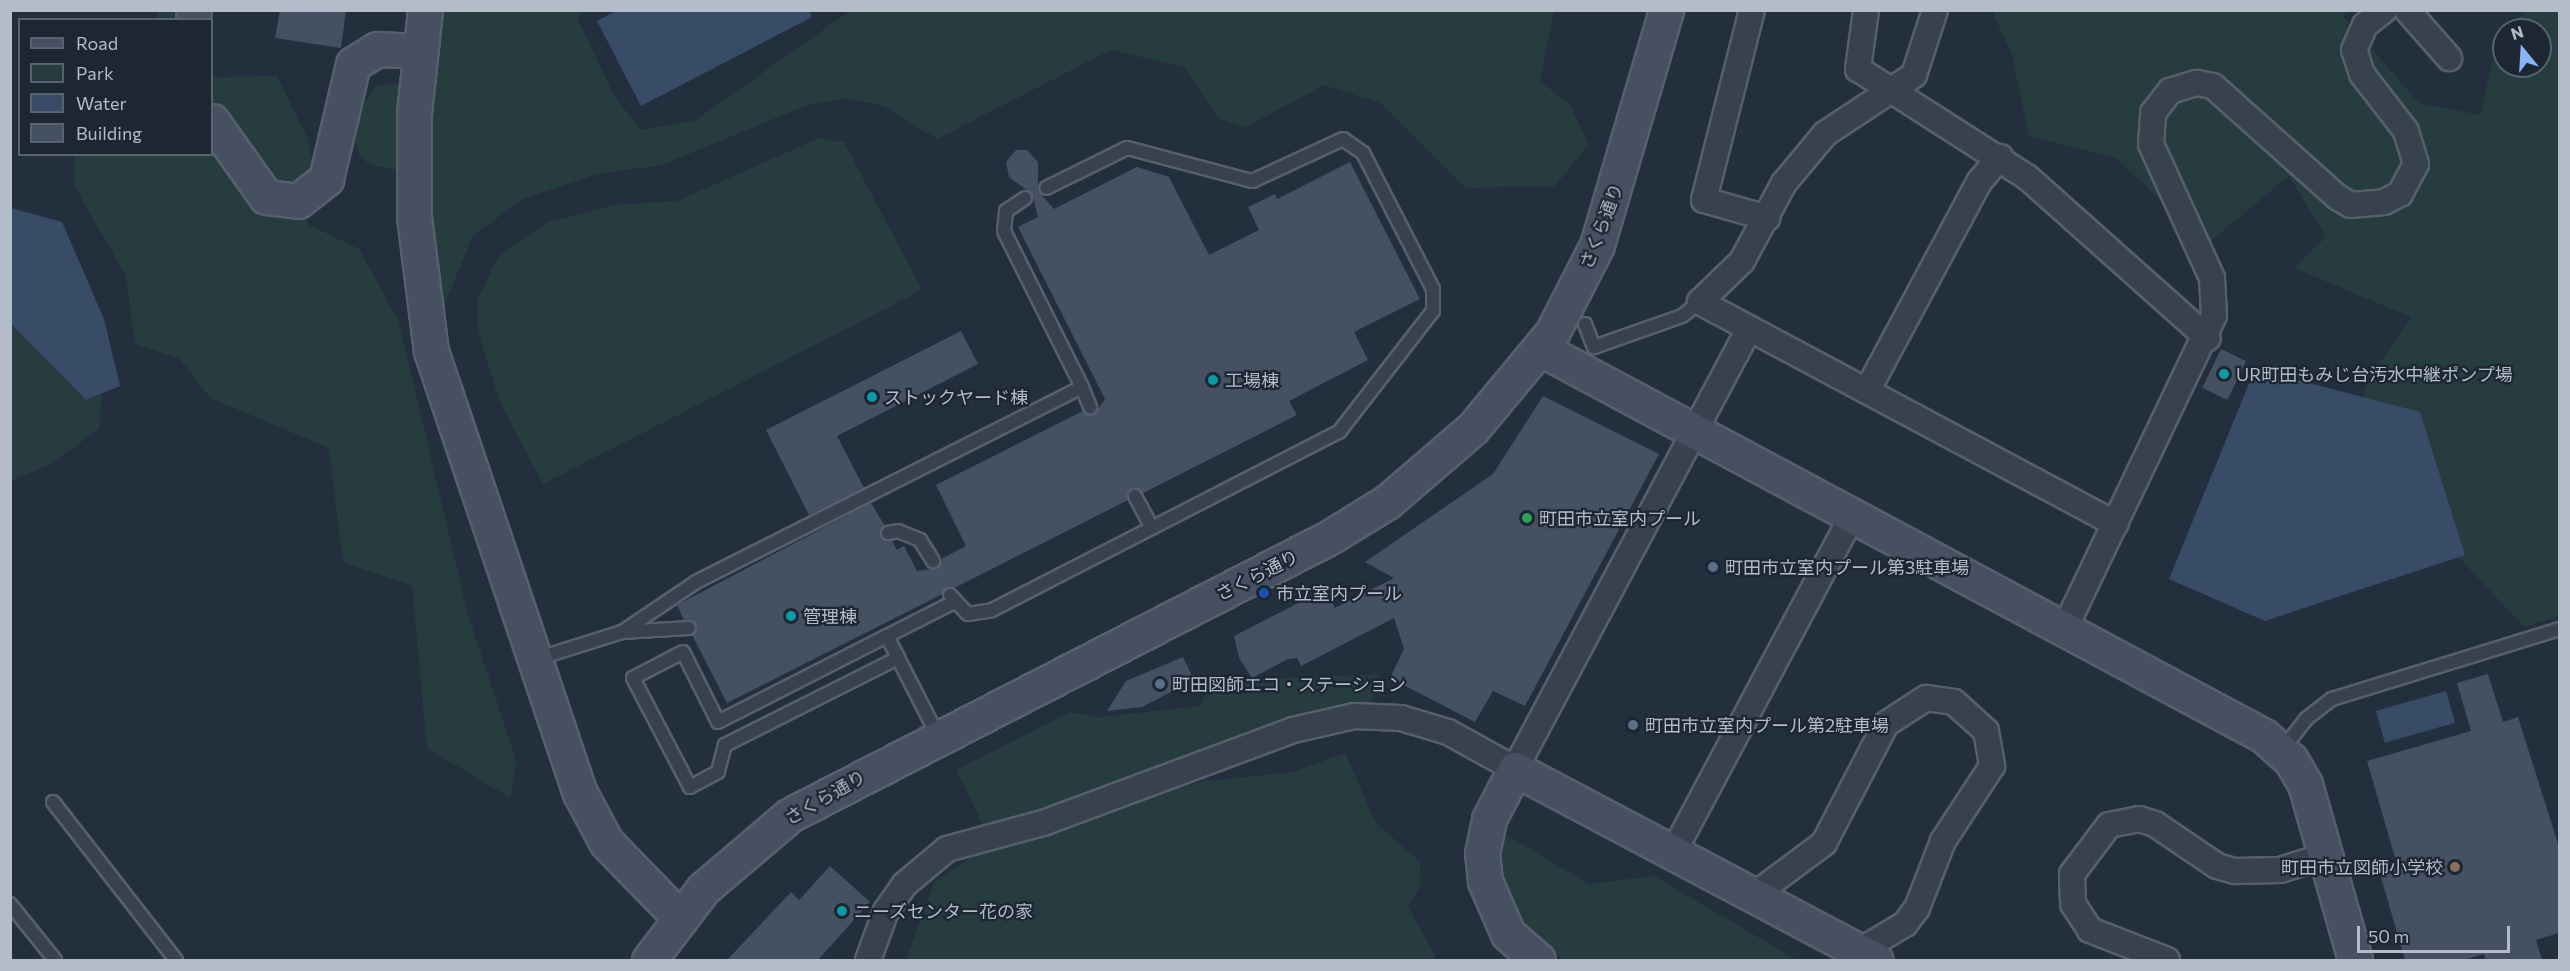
<!DOCTYPE html>
<meta charset="utf-8">
<style>
body{margin:0}
#map{position:relative;width:2570px;height:971px;overflow:hidden;background:#242f3e;font-family:Commissioner,"Noto Sans JP",sans-serif}
div>[style]{position:absolute}
[style*='--x']{left:calc(var(--x)*1px);top:calc(var(--y)*1px);width:calc(var(--w)*1px);rotate:calc(var(--a)*1deg)}
.green>*{inset:0;background:#263c3f}
.water>*{inset:0;background:#394c67;transform-origin:0 0}
.building>*{inset:0;background:#455162;transform-origin:0 0}
.roads{filter:drop-shadow(2px 0 #565f6c) drop-shadow(-2px 0 #565f6c) drop-shadow(0 2px #565f6c) drop-shadow(0 -2px #565f6c)}
.lane>*{height:12px;margin:-6px;padding:0 6px;transform-origin:6px;border-radius:6px;background:#38414e}
.street>*{height:24px;margin:-12px;padding:0 12px;transform-origin:12px;border-radius:12px;background:#38414e}
.secondary>*{height:33px;margin:-16.5px;padding:0 16.5px;transform-origin:16.5px;border-radius:16.5px;background:#465061}
.dots>*{width:16px;height:16px;translate:-50% -50%;box-sizing:border-box;border:3px solid #1d2633;border-radius:50%}
span{translate:-50% -50%;white-space:nowrap;text-align:center;line-height:1.15;-webkit-text-stroke:4.5px #1d2633;paint-order:stroke}
.street-label{font-size:18px;color:#b4bcc9}
.poi-label{font-size:18px;color:#b4bcc9}
.left{translate:0 -50%;text-align:left}
.right{translate:-100% -50%;text-align:right}
.frame{position:absolute;inset:0;border:12px solid #b4bcc9;pointer-events:none}
.legend{position:absolute;left:18px;top:18px;width:195px;height:138px;box-sizing:border-box;background:#1d2633;border:2px solid #59626f;margin:0;padding:8px 10px;list-style:none;font-size:18px;color:#b4bcc9}
.legend li{display:flex;align-items:center;gap:12px;height:30px}
.legend b{width:30px;border:2px solid #59626f}
.north{position:absolute;left:2492px;top:18px;width:60px;height:60px;box-sizing:border-box;background:#1d2633;border:2px solid #59626f;border-radius:50%;rotate:342deg;font-size:16px;font-weight:700;line-height:24px;text-align:center;color:#b4bcc9}
.north::after{content:'';display:block;margin:auto;width:21px;height:27px;background:#8ab4f8;clip-path:polygon(50% 0,100% 100%,50% 72%,0 100%)}
.scale{position:absolute;left:2357px;top:926px;width:153px;height:27px;box-sizing:border-box;border:3px solid #b4bcc9;border-top:0;padding-left:8px;font-size:18px;line-height:21px;white-space:nowrap;color:#b4bcc9;-webkit-text-stroke:4px #1d2633;paint-order:stroke}
</style>
<div id="map">
<div class="green">
<i style="clip-path:polygon(1554px 10px,1540px 81px,1570px 105px,1589px 144px,1555px 186px,1466px 188px,1380px 103px,1324px 85px,1244px 128px,1218px 118px,1184px 67px,1111px 50px,937px 139px,883px 106px,846px 98px,805px 106px,662px 165px,597px 174px,525px 198px,473px 235px,441px 313px,429px 176px,371px 165px,360px 157px,351px 123px,376px 86px,428px 79px,434px 69px,443px 11px,582px 11px,578px 20px,614px 95px,640px 130px,696px 120px,850px 11px)"></i>
<i style="clip-path:polygon(158px 11px,187px 11px,187px 19px,156px 20px)"></i>
<i style="clip-path:polygon(1992px 11px,2350px 11px,2343px 16px,2419px 103px,2480px 115px,2497px 42px,2504px 34px,2504px 66px,2540px 66px,2540px 30px,2507px 30px,2525px 11px,2559px 11px,2559px 616px,2524px 627px,2353px 444px,2367px 382px,2411px 317px,2294px 268px,2326px 237px,2289px 176px,2207px 244px,2116px 158px,2029px 136px,2012px 55px)"></i>
<i style="clip-path:polygon(277px 76px,307px 137px,313px 163px,307px 224px,359px 249px,399px 322px,467px 611px,517px 762px,510px 798px,427px 748px,412px 586px,343px 562px,329px 448px,210px 398px,180px 359px,135px 344px,126px 276px,74px 185px,74px 155px,212px 154px,212px 77px)"></i>
<i style="clip-path:polygon(819px 138px,844px 142px,922px 290px,543px 484px,499px 400px,478px 331px,477px 300px,498px 257px,546px 223px,614px 205px,677px 201px)"></i>
<i style="clip-path:polygon(10px 324px,86px 400px,102px 394px,99px 429px,50px 464px,11px 481px)"></i>
<i style="clip-path:polygon(1380px 674px,1370px 705px,1327px 710px,1042px 812px,984px 827px,956px 770px,1070px 712px,1101px 717px,1200px 706px,1208px 688px,1225px 681px)"></i>
<i style="clip-path:polygon(1345px 753px,1376px 823px,1420px 862px,1421px 885px,1408px 906px,1437px 960px,906px 960px,935px 881px,986px 848px,1047px 835px,1126px 800px,1205px 781px,1293px 772px)"></i>
<i style="clip-path:polygon(1501px 832px,1589px 884px,1654px 876px,1797px 960px,1565px 960px,1533px 942px,1500px 891px)"></i>
</div>
<div class="water">
<i style="clip-path:polygon(618px 10px,808px 10px,812px 17px,641px 106px,597px 21px)"></i>
<i style="clip-path:polygon(11px 208px,62px 222px,104px 319px,120px 386px,86px 400px,11px 324px)"></i>
<i style="clip-path:polygon(2255px 369px,2420px 412px,2465px 555px,2265px 621px,2169px 579px)"></i>
<i style="left:2446px;top:691px;width:33px;height:73px;rotate:74deg"></i>
</div>
<div class="building">
<i style="clip-path:polygon(280px 10px,346px 10px,341px 48px,275px 38px)"></i>
<i style="clip-path:polygon(1027px 150px,1038px 162px,1038px 191px,1054px 209px,1137px 167px,1169px 177px,1209px 255px,1259px 230px,1248px 207px,1275px 194px,1277px 199px,1350px 162px,1420px 299px,1354px 332px,1368px 360px,1289px 401px,1297px 415px,1143px 493px,1132px 489px,1128px 500px,727px 703px,692px 635px,696px 624px,684px 620px,677px 605px,871px 503px,885px 526px,882px 539px,892px 541px,897px 550px,904px 546px,917px 571px,937px 568px,941px 559px,966px 546px,936px 485px,1083px 411px,1094px 414px,1105px 399px,1018px 227px,1038px 217px,1032px 194px,1009px 177px,1006px 162px,1016px 150px)"></i>
<i style="clip-path:polygon(961px 331px,978px 364px,837px 436px,864px 488px,809px 515px,766px 430px)"></i>
<i style="left:2221px;top:349px;width:28px;height:43px;rotate:26deg"></i>
<i style="clip-path:polygon(1543px 396px,1659px 454px,1525px 706px,1493px 691px,1475px 722px,1390px 678px,1404px 649px,1394px 618px,1301px 666px,1297px 658px,1288px 659px,1252px 678px,1239px 658px,1234px 636px,1326px 589px,1335px 608px,1394px 578px,1365px 562px,1493px 474px)"></i>
<i style="clip-path:polygon(1183px 657px,1194px 680px,1142px 707px,1107px 711px,1126px 681px)"></i>
<i style="clip-path:polygon(2488px 674px,2503px 722px,2518px 717px,2559px 847px,2559px 933px,2536px 940px,2542px 960px,2486px 960px,2484px 954px,2463px 960px,2405px 960px,2378px 867px,2396px 861px,2367px 761px,2471px 731px,2457px 683px)"></i>
<i style="clip-path:polygon(830px 866px,870px 902px,818px 960px,727px 960px,791px 892px,799px 900px)"></i>
</div>
<div class="roads">
<div class="lane">
<i style="--x:1585;--y:324;--w:25;--a:69"></i>
<i style="--x:1594;--y:347;--w:93;--a:-19.4"></i>
<i style="--x:1682;--y:316;--w:23;--a:-38"></i>
<i style="--x:1082;--y:387;--w:22;--a:68"></i>
<i style="--x:1135;--y:496;--w:36;--a:62"></i>
<i style="--x:888;--y:533;--w:10;--a:-11"></i>
<i style="--x:898;--y:531;--w:24;--a:22"></i>
<i style="--x:920;--y:540;--w:25;--a:58"></i>
<i style="--x:950;--y:595;--w:26;--a:47"></i>
<i style="--x:968;--y:614;--w:24;--a:-9"></i>
<i style="--x:992;--y:610;--w:390;--a:-27.2"></i>
<i style="--x:1339;--y:432;--w:153;--a:-52.2"></i>
<i style="--x:1433;--y:311;--w:22;--a:-90"></i>
<i style="--x:1433;--y:289;--w:153;--a:-117.2"></i>
<i style="--x:1363;--y:153;--w:24;--a:-145"></i>
<i style="--x:1343;--y:139;--w:100;--a:155.2"></i>
<i style="--x:1252;--y:181;--w:129;--a:-165.2"></i>
<i style="--x:1127;--y:148;--w:90;--a:153.7"></i>
<i style="--x:622;--y:632;--w:89;--a:-34"></i>
<i style="--x:696;--y:582;--w:432;--a:-26.8"></i>
<i style="--x:1082;--y:387;--w:174;--a:-116.6"></i>
<i style="--x:1004;--y:231;--w:20;--a:-84"></i>
<i style="--x:1006;--y:211;--w:23;--a:-34"></i>
<i style="--x:887;--y:636;--w:25;--a:63"></i>
<i style="--x:898;--y:658;--w:194;--a:153.3"></i>
<i style="--x:725;--y:745;--w:28;--a:105"></i>
<i style="--x:718;--y:772;--w:32;--a:152"></i>
<i style="--x:690;--y:787;--w:123;--a:-117.6"></i>
<i style="--x:633;--y:678;--w:56;--a:-27.5"></i>
<i style="--x:683;--y:652;--w:78;--a:63.4"></i>
<i style="--x:718;--y:722;--w:190;--a:-27"></i>
<i style="--x:887;--y:636;--w:75;--a:-26.9"></i>
<i style="--x:898;--y:658;--w:88;--a:62.9"></i>
<i style="--x:536;--y:659;--w:90;--a:-17.4"></i>
<i style="--x:622;--y:632;--w:67;--a:-3.4"></i>
<i style="--x:2282;--y:750;--w:39;--a:-52"></i>
<i style="--x:2306;--y:719;--w:33;--a:-38"></i>
<i style="--x:2332;--y:699;--w:239;--a:-17.1"></i>
<i style="--x:53;--y:802;--w:200;--a:52.1"></i>
<i style="--x:10;--y:904;--w:72;--a:51.2"></i>
</div>
<div class="street">
<i style="--x:1752;--y:10;--w:196;--a:104.2"></i>
<i style="--x:1704;--y:200;--w:66;--a:15.9"></i>
<i style="--x:1866;--y:10;--w:60;--a:97.7"></i>
<i style="--x:1858;--y:69;--w:201;--a:32.6"></i>
<i style="--x:2027;--y:177;--w:242;--a:41.7"></i>
<i style="--x:1935;--y:10;--w:68;--a:107.9"></i>
<i style="--x:1914;--y:75;--w:107;--a:146.5"></i>
<i style="--x:1825;--y:134;--w:64;--a:129.9"></i>
<i style="--x:1784;--y:183;--w:89;--a:118.3"></i>
<i style="--x:1742;--y:261;--w:59;--a:135.7"></i>
<i style="--x:1700;--y:302;--w:471;--a:28.1"></i>
<i style="--x:2407;--y:10;--w:64;--a:48.8"></i>
<i style="--x:1867;--y:391;--w:237;--a:-61.8"></i>
<i style="--x:1979;--y:182;--w:33;--a:-50"></i>
<i style="--x:2065;--y:628;--w:346;--a:-64.5"></i>
<i style="--x:2214;--y:316;--w:38;--a:-93"></i>
<i style="--x:2212;--y:278;--w:147;--a:-114.5"></i>
<i style="--x:2151;--y:144;--w:31;--a:-86"></i>
<i style="--x:2153;--y:113;--w:28;--a:-52"></i>
<i style="--x:2170;--y:91;--w:28;--a:-17"></i>
<i style="--x:2197;--y:83;--w:16;--a:11"></i>
<i style="--x:2213;--y:86;--w:166;--a:41.8"></i>
<i style="--x:2337;--y:197;--w:16;--a:30"></i>
<i style="--x:2351;--y:205;--w:33;--a:-5"></i>
<i style="--x:2384;--y:202;--w:18;--a:-27"></i>
<i style="--x:2400;--y:194;--w:34;--a:-62"></i>
<i style="--x:2416;--y:164;--w:34;--a:-107"></i>
<i style="--x:2406;--y:131;--w:72;--a:-127.7"></i>
<i style="--x:2362;--y:74;--w:25;--a:-108"></i>
<i style="--x:2354;--y:50;--w:27;--a:-66"></i>
<i style="--x:2365;--y:25;--w:24;--a:-38"></i>
<i style="--x:1673;--y:853;--w:383;--a:-62"></i>
<i style="--x:1753;--y:896;--w:89;--a:-36.7"></i>
<i style="--x:1824;--y:843;--w:134;--a:-62.5"></i>
<i style="--x:1886;--y:724;--w:48;--a:-33"></i>
<i style="--x:1926;--y:698;--w:28;--a:8"></i>
<i style="--x:1954;--y:702;--w:43;--a:42.2"></i>
<i style="--x:1986;--y:731;--w:36;--a:80"></i>
<i style="--x:1992;--y:766;--w:90;--a:123.2"></i>
<i style="--x:1943;--y:841;--w:72;--a:111.2"></i>
<i style="--x:1917;--y:908;--w:20;--a:127"></i>
<i style="--x:1905;--y:924;--w:55;--a:149.2"></i>
<i style="--x:868;--y:960;--w:52;--a:-69.8"></i>
<i style="--x:886;--y:911;--w:32;--a:-55"></i>
<i style="--x:904;--y:885;--w:56;--a:-39.9"></i>
<i style="--x:947;--y:849;--w:99;--a:-15.2"></i>
<i style="--x:1043;--y:823;--w:267;--a:-20.4"></i>
<i style="--x:1293;--y:730;--w:63;--a:-12.9"></i>
<i style="--x:1354;--y:716;--w:47;--a:2.4"></i>
<i style="--x:1401;--y:718;--w:49;--a:16.6"></i>
<i style="--x:1448;--y:732;--w:77;--a:28.9"></i>
<i style="--x:1515;--y:769;--w:499;--a:-62"></i>
<i style="--x:2167;--y:960;--w:83;--a:-158.7"></i>
<i style="--x:2090;--y:930;--w:31;--a:-123"></i>
<i style="--x:2073;--y:904;--w:30;--a:-92"></i>
<i style="--x:2072;--y:874;--w:61;--a:-52.9"></i>
<i style="--x:2109;--y:825;--w:31;--a:-11"></i>
<i style="--x:2139;--y:819;--w:17;--a:17"></i>
<i style="--x:2155;--y:824;--w:75;--a:34.1"></i>
<i style="--x:2217;--y:866;--w:19;--a:16"></i>
<i style="--x:2235;--y:871;--w:45;--a:-1.3"></i>
<i style="--x:2280;--y:870;--w:47;--a:-17.3"></i>
</div>
<div class="secondary">
<i style="--x:425;--y:10;--w:104;--a:96.1"></i>
<i style="--x:414;--y:113;--w:104;--a:90"></i>
<i style="--x:414;--y:217;--w:135;--a:82.8"></i>
<i style="--x:431;--y:351;--w:466;--a:71.4"></i>
<i style="--x:580;--y:793;--w:55;--a:62"></i>
<i style="--x:606;--y:842;--w:105;--a:45.8"></i>
<i style="--x:193;--y:20;--w:10;--a:-84"></i>
<i style="--x:212;--y:121;--w:93;--a:54.6"></i>
<i style="--x:266;--y:197;--w:32;--a:7"></i>
<i style="--x:298;--y:201;--w:36;--a:-38"></i>
<i style="--x:326;--y:179;--w:118;--a:-76.8"></i>
<i style="--x:353;--y:64;--w:28;--a:-32"></i>
<i style="--x:377;--y:49;--w:43;--a:2.7"></i>
<i style="--x:1541;--y:349;--w:820;--a:28.16"></i>
<i style="--x:2264;--y:736;--w:36;--a:42"></i>
<i style="--x:2291;--y:760;--w:28;--a:60"></i>
<i style="--x:2305;--y:784;--w:183;--a:74.1"></i>
<i style="--x:649;--y:960;--w:89;--a:-52.7"></i>
<i style="--x:703;--y:889;--w:114;--a:-40.4"></i>
<i style="--x:790;--y:815;--w:607;--a:-27.24"></i>
<i style="--x:1330;--y:537;--w:67;--a:-31.6"></i>
<i style="--x:1387;--y:502;--w:113;--a:-40.7"></i>
<i style="--x:1473;--y:428;--w:124;--a:-50.3"></i>
<i style="--x:1552;--y:333;--w:99;--a:-62.9"></i>
<i style="--x:1597;--y:245;--w:245;--a:-73.6"></i>
<i style="--x:1538;--y:960;--w:40;--a:-139"></i>
<i style="--x:1508;--y:934;--w:58;--a:-113.5"></i>
<i style="--x:1485;--y:881;--w:28;--a:-96"></i>
<i style="--x:1482;--y:853;--w:35;--a:-78"></i>
<i style="--x:1489;--y:819;--w:56;--a:-62.5"></i>
<i style="--x:1515;--y:769;--w:408;--a:27.9"></i>
</div>
</div>
<div class="dots">
<i style="left:2224px;top:374px;background:#0f9aa8"></i>
<i style="left:1213px;top:380px;background:#0f9aa8"></i>
<i style="left:872px;top:397px;background:#0f9aa8"></i>
<i style="left:1527px;top:518px;background:#2e9e5b"></i>
<i style="left:1713px;top:567px;background:#5c6f8a"></i>
<i style="left:1264px;top:593px;background:#1a4fb4"></i>
<i style="left:791px;top:616px;background:#0f9aa8"></i>
<i style="left:1160px;top:684px;background:#5c6f8a"></i>
<i style="left:1633px;top:725px;background:#5c6f8a"></i>
<i style="left:2455px;top:867px;background:#8d6e63"></i>
<i style="left:842px;top:911px;background:#0f9aa8"></i>
</div>
<div class="street-label">
<span style="left:1601px;top:226px;rotate:-69deg">さくら通り</span>
<span style="left:1257px;top:575px;rotate:-27deg">さくら通り</span>
<span style="left:825px;top:797px;rotate:-30deg">さくら通り</span>
</div>
<div class="poi-label">
<span class="left" style="left:2236px;top:374px">UR町田もみじ台汚水中継ポンプ場</span>
<span class="left" style="left:1225px;top:380px">工場棟</span>
<span class="left" style="left:884px;top:397px">ストックヤード棟</span>
<span class="left" style="left:1539px;top:518px">町田市立室内プール</span>
<span class="left" style="left:1725px;top:567px">町田市立室内プール第3駐車場</span>
<span class="left" style="left:1276px;top:593px">市立室内プール</span>
<span class="left" style="left:803px;top:616px">管理棟</span>
<span class="left" style="left:1172px;top:684px">町田図師エコ・ステーション</span>
<span class="left" style="left:1645px;top:725px">町田市立室内プール第2駐車場</span>
<span class="right" style="left:2443px;top:867px">町田市立図師小学校</span>
<span class="left" style="left:854px;top:911px">ニーズセンター花の家</span>
</div>
<div class="frame"></div>
<ul class="legend">
<li><b style="height:8px;background:#465061"></b>Road</li>
<li><b style="height:16px;background:#263c3f"></b>Park</li>
<li><b style="height:16px;background:#394c67"></b>Water</li>
<li><b style="height:16px;background:#455162"></b>Building</li>
</ul>
<div class="north">N</div>
<div class="scale">50 m</div>
</div>
